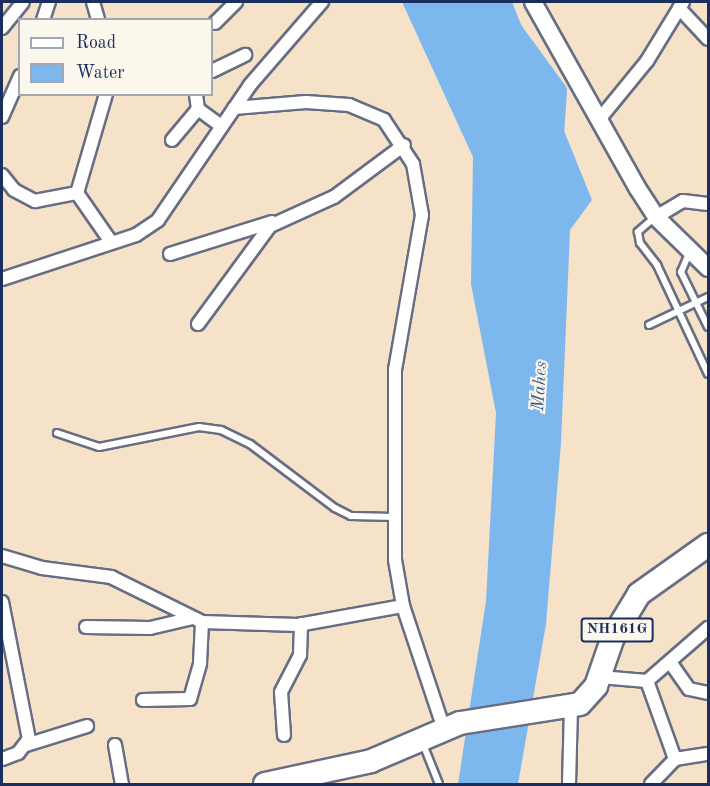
<!DOCTYPE html>
<style>
body{margin:0}
#map{position:relative;width:710px;height:786px;overflow:hidden;background:#f5e2c8;font-family:"Old Standard TT",serif}
div>[style]{position:absolute}
[style*='--x']{left:calc(var(--x)*1px);top:calc(var(--y)*1px);width:calc(var(--w)*1px);rotate:calc(var(--a)*1deg)}
.water>*{inset:0;background:#7cb8ee}
.river>*{height:20px;margin:-10px;padding:0 10px;transform-origin:10px;border-radius:10px;background:#7cb8ee}
.roads{filter:drop-shadow(2px 0 #676e83) drop-shadow(-2px 0 #676e83) drop-shadow(0 2px #676e83) drop-shadow(0 -2px #676e83)}
.lane>*{height:6px;margin:-3px;padding:0 3px;transform-origin:3px;border-radius:3px;background:#fff}
.street>*{height:12px;margin:-6px;padding:0 6px;transform-origin:6px;border-radius:6px;background:#fff}
.secondary>*{height:16px;margin:-8px;padding:0 8px;transform-origin:8px;border-radius:8px;background:#fff}
.highway>*{height:22px;margin:-11px;padding:0 11px;transform-origin:11px;border-radius:11px;background:#fff}
span{translate:-50% -50%;white-space:nowrap;text-align:center;line-height:1.15;-webkit-text-stroke:4.5px #fbf7ec;paint-order:stroke}
.shield-label span{padding:2px 4px;background:#fbf7ec;border:2px solid;border-radius:4px;-webkit-text-stroke-width:0}
.shield-label{font-size:15px;color:#1b2f5e;font-weight:700}
.water-label{font-size:18px;color:#385889;font-style:italic}
.frame{position:absolute;inset:0;border:3px solid #1b2f5e;pointer-events:none}
.legend{position:absolute;left:18px;top:18px;width:195px;height:78px;box-sizing:border-box;background:#fbf7ec;border:2px solid #a1a7b3;margin:0;padding:8px 10px;list-style:none;font-size:18px;color:#1b2f5e}
.legend li{display:flex;align-items:center;gap:12px;height:30px}
.legend b{width:30px;border:2px solid #a1a7b3}
</style>
<div id="map">
<div class="water">
<i style="clip-path:polygon(402px 2px,512px 2px,592px 200px,570px 230px,561px 443px,546px 624px,518px 784px,458px 784px,486px 601px,496px 413px,471px 284px,473px 157px)"></i>
</div>
<div class="river">
<i style="--x:492;--y:2;--w:110;--a:53.9"></i>
<i style="--x:557;--y:91;--w:44;--a:93.9"></i>
</div>
<div class="roads">
<div class="lane">
<i style="--x:655;--y:217;--w:23;--a:139"></i>
<i style="--x:638;--y:232;--w:11;--a:80"></i>
<i style="--x:640;--y:243;--w:28;--a:52"></i>
<i style="--x:657;--y:265;--w:120;--a:64.9"></i>
<i style="--x:690;--y:251;--w:23;--a:113"></i>
<i style="--x:681;--y:272;--w:61;--a:63.9"></i>
<i style="--x:649;--y:325;--w:65;--a:-25.4"></i>
<i style="--x:57;--y:433;--w:44;--a:18.4"></i>
<i style="--x:99;--y:447;--w:102;--a:-11.3"></i>
<i style="--x:199;--y:427;--w:22;--a:8"></i>
<i style="--x:221;--y:430;--w:32;--a:26"></i>
<i style="--x:250;--y:444;--w:106;--a:37"></i>
<i style="--x:335;--y:508;--w:18;--a:27"></i>
<i style="--x:351;--y:516;--w:44;--a:1.3"></i>
<i style="--x:423;--y:744;--w:43;--a:68.2"></i>
</div>
<div class="street">
<i style="--x:93;--y:2;--w:19;--a:74"></i>
<i style="--x:679;--y:8;--w:42;--a:46.9"></i>
<i style="--x:43;--y:20;--w:19;--a:-72"></i>
<i style="--x:215;--y:23;--w:30;--a:-45"></i>
<i style="--x:2;--y:28;--w:33;--a:-51"></i>
<i style="--x:212;--y:71;--w:37;--a:-26"></i>
<i style="--x:106;--y:94;--w:103;--a:106.3"></i>
<i style="--x:77;--y:193;--w:60;--a:55.2"></i>
<i style="--x:234;--y:108;--w:72;--a:-4.8"></i>
<i style="--x:306;--y:102;--w:43;--a:4"></i>
<i style="--x:349;--y:105;--w:38;--a:23"></i>
<i style="--x:384;--y:120;--w:53;--a:56.6"></i>
<i style="--x:413;--y:164;--w:52;--a:80"></i>
<i style="--x:422;--y:215;--w:156;--a:99.9"></i>
<i style="--x:395;--y:369;--w:191;--a:90"></i>
<i style="--x:395;--y:560;--w:47;--a:80.1"></i>
<i style="--x:403;--y:606;--w:130;--a:71.6"></i>
<i style="--x:198;--y:109;--w:29;--a:36"></i>
<i style="--x:602;--y:116;--w:71;--a:-50.7"></i>
<i style="--x:647;--y:61;--w:69;--a:-58.6"></i>
<i style="--x:2;--y:117;--w:45;--a:-66.3"></i>
<i style="--x:172;--y:140;--w:40;--a:-50"></i>
<i style="--x:198;--y:109;--w:15;--a:-98"></i>
<i style="--x:2;--y:175;--w:19;--a:51"></i>
<i style="--x:14;--y:190;--w:24;--a:28"></i>
<i style="--x:35;--y:201;--w:43;--a:-10.8"></i>
<i style="--x:656;--y:217;--w:31;--a:-31"></i>
<i style="--x:683;--y:201;--w:25;--a:7"></i>
<i style="--x:170;--y:254;--w:107;--a:-17.4"></i>
<i style="--x:2;--y:279;--w:141;--a:-18.2"></i>
<i style="--x:136;--y:235;--w:27;--a:-34"></i>
<i style="--x:158;--y:220;--w:163;--a:-55.7"></i>
<i style="--x:250;--y:85;--w:110;--a:-49.1"></i>
<i style="--x:198;--y:324;--w:122;--a:-53.7"></i>
<i style="--x:270;--y:226;--w:70;--a:-24.4"></i>
<i style="--x:334;--y:197;--w:87;--a:-36.6"></i>
<i style="--x:2;--y:556;--w:42;--a:16.7"></i>
<i style="--x:42;--y:568;--w:70;--a:7.4"></i>
<i style="--x:111;--y:577;--w:102;--a:26.3"></i>
<i style="--x:202;--y:622;--w:96;--a:1.8"></i>
<i style="--x:298;--y:625;--w:107;--a:-10.3"></i>
<i style="--x:2;--y:602;--w:140;--a:78.9"></i>
<i style="--x:29;--y:739;--w:18;--a:128"></i>
<i style="--x:18;--y:753;--w:17;--a:159"></i>
<i style="--x:86;--y:627;--w:64;--a:0.9"></i>
<i style="--x:150;--y:628;--w:44;--a:-13.1"></i>
<i style="--x:670;--y:662;--w:33;--a:55"></i>
<i style="--x:689;--y:689;--w:19;--a:12"></i>
<i style="--x:600;--y:677;--w:47;--a:4.9"></i>
<i style="--x:143;--y:700;--w:47;--a:-1.2"></i>
<i style="--x:190;--y:699;--w:37;--a:-74"></i>
<i style="--x:200;--y:663;--w:41;--a:-87.2"></i>
<i style="--x:284;--y:735;--w:43;--a:-94"></i>
<i style="--x:281;--y:692;--w:42;--a:-62.8"></i>
<i style="--x:300;--y:655;--w:31;--a:-88"></i>
<i style="--x:26;--y:745;--w:64;--a:-17.3"></i>
<i style="--x:115;--y:745;--w:40;--a:80"></i>
<i style="--x:675;--y:759;--w:33;--a:-9"></i>
<i style="--x:569;--y:784;--w:77;--a:-88.5"></i>
<i style="--x:651;--y:784;--w:35;--a:-46"></i>
<i style="--x:675;--y:759;--w:83;--a:-109.7"></i>
<i style="--x:647;--y:681;--w:81;--a:-41"></i>
</div>
<div class="secondary">
<i style="--x:533;--y:2;--w:214;--a:60.7"></i>
<i style="--x:638;--y:189;--w:33;--a:57"></i>
<i style="--x:656;--y:217;--w:73;--a:44.4"></i>
</div>
<div class="highway">
<i style="--x:265;--y:784;--w:108;--a:-12.2"></i>
<i style="--x:371;--y:761;--w:97;--a:-23.1"></i>
<i style="--x:460;--y:723;--w:121;--a:-9"></i>
<i style="--x:580;--y:704;--w:24;--a:-48"></i>
<i style="--x:596;--y:686;--w:52;--a:-70.9"></i>
<i style="--x:613;--y:637;--w:50;--a:-58.8"></i>
<i style="--x:639;--y:594;--w:85;--a:-35.4"></i>
</div>
</div>
<div class="shield-label">
<span style="left:617px;top:630px">NH161G</span>
</div>
<div class="water-label">
<span style="left:540px;top:386px;rotate:-86deg">Mahes</span>
</div>
<div class="frame"></div>
<ul class="legend">
<li><b style="height:8px;background:#fff"></b>Road</li>
<li><b style="height:16px;background:#7cb8ee"></b>Water</li>
</ul>
</div>
